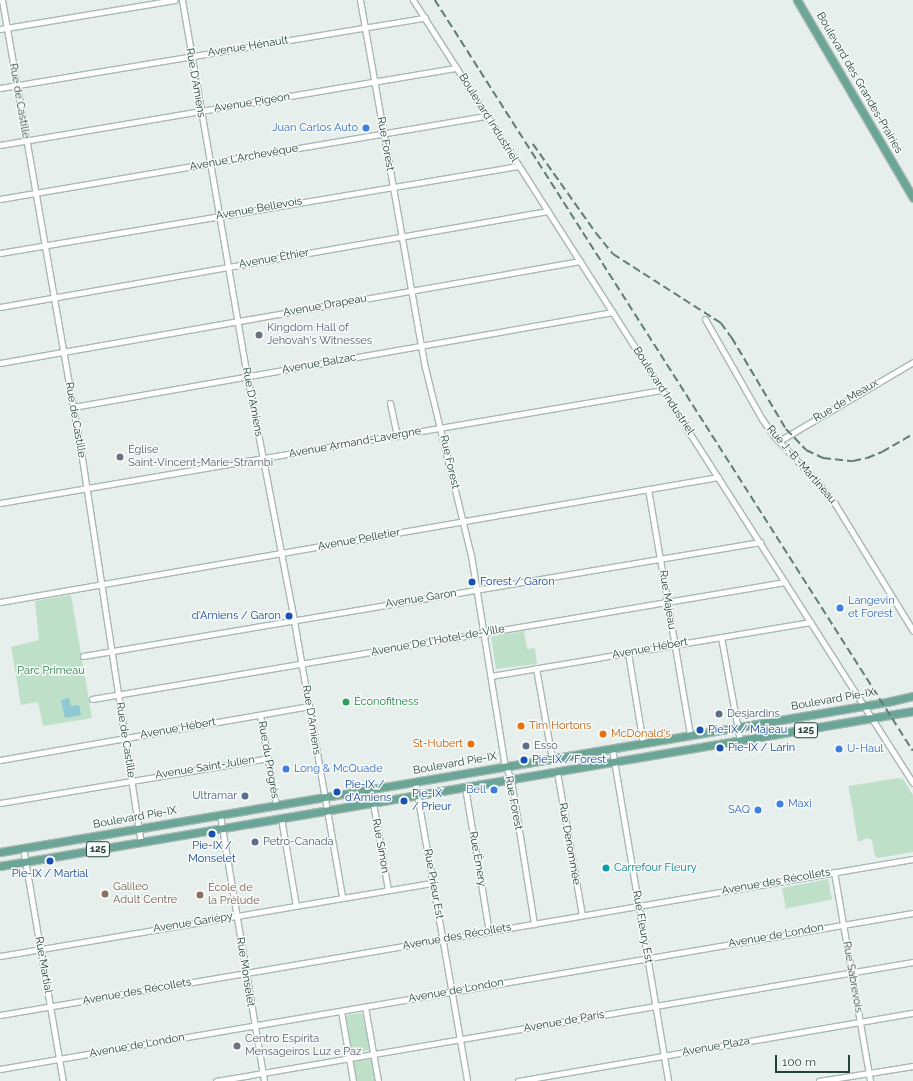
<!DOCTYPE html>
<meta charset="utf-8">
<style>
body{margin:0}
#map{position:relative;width:913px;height:1081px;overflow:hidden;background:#e6efeb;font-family:Raleway,sans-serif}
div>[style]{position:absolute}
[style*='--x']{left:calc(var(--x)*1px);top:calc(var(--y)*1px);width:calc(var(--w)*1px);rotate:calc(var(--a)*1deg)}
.green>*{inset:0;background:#bfe0c8;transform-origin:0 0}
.water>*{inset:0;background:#8ec9d4}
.roads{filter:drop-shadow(1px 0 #a8b8b2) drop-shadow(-1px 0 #a8b8b2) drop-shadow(0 1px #a8b8b2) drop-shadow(0 -1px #a8b8b2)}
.minor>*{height:5px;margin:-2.5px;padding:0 2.5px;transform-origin:2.5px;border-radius:2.5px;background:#fff}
.major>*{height:7px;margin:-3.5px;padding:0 3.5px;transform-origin:3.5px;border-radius:3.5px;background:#6aa596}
.rail>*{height:1.5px;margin-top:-0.75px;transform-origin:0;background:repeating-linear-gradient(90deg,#5f7d75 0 8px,transparent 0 12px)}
.dots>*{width:11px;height:11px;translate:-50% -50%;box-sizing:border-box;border:2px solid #f7fbf9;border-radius:50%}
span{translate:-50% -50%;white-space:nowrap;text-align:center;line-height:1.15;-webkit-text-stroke:3px #f7fbf9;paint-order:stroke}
.shield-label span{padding:1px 3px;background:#f7fbf9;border:1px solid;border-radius:3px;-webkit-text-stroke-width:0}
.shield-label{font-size:10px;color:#24423a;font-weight:700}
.street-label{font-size:11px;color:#24423a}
.shop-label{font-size:11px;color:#366cbe}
.right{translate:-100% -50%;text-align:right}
.left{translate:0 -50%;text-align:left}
.worship-label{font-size:11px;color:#5b616d}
.transit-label{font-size:11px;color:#164399}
.park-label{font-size:11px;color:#2d7a4b}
.leisure-label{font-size:11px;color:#27864d}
.service-label{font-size:11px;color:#4e5e75}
.food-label{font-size:11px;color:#c56008}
.culture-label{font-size:11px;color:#0d838f}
.education-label{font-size:11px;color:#785e54}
.scale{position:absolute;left:775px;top:1055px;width:75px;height:18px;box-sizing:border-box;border:2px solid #24423a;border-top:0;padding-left:5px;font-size:12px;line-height:14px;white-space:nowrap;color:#24423a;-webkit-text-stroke:3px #f7fbf9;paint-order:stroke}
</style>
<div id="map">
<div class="green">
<i style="clip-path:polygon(71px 595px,92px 718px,43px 726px,38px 702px,21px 705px,11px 647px,39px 640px,35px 601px)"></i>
<i style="clip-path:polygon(524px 631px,527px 649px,535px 648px,537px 664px,496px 669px,491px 637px)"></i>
<i style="clip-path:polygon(898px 778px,903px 779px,913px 795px,913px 852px,878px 858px,875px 856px,872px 840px,867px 838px,858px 842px,850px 794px,849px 794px,849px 786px)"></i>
<i style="left:828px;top:879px;width:21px;height:47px;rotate:79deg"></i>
<i style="clip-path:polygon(361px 1013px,363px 1015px,370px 1048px,369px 1050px,353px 1053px,351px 1051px,345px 1018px,347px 1015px)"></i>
<i style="clip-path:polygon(372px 1059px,376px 1081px,355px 1081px,352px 1062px)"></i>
</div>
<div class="water">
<i style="clip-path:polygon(69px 698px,71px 706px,79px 705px,81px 715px,65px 718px,61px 700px)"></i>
</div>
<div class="roads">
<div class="minor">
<i style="--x:2;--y:0;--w:452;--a:80.1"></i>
<i style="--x:80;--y:445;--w:402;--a:81.3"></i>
<i style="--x:182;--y:0;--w:382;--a:80.2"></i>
<i style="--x:247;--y:376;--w:249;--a:79.1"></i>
<i style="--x:294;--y:621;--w:280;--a:80.1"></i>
<i style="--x:360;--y:0;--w:373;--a:80"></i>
<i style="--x:425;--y:367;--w:194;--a:76.3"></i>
<i style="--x:471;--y:555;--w:209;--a:80.9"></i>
<i style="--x:504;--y:761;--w:20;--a:70"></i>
<i style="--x:511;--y:780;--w:146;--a:80.9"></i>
<i style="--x:413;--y:0;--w:929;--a:57.44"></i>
<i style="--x:0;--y:29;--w:177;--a:-9.4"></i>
<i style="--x:0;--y:88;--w:431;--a:-9.4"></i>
<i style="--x:0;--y:145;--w:463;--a:-9.6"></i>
<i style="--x:0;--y:199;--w:494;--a:-9.7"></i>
<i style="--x:0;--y:253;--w:525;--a:-9.53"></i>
<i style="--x:0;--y:307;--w:556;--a:-9.94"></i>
<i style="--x:705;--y:319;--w:115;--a:60.3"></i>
<i style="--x:762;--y:419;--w:19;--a:55"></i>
<i style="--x:773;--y:435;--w:63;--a:46.9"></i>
<i style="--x:816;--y:481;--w:30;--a:50"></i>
<i style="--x:835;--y:504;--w:149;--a:58.4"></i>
<i style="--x:0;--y:363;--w:589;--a:-9.97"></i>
<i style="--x:390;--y:403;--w:34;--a:78"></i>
<i style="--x:73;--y:407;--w:548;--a:-9.98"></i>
<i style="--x:779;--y:441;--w:156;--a:-30.5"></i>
<i style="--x:648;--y:489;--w:251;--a:80.3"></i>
<i style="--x:0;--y:503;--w:672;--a:-9.69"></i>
<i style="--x:0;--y:602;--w:729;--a:-9.88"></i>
<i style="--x:721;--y:637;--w:106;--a:79.6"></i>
<i style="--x:628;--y:653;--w:92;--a:80.6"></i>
<i style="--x:83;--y:656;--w:687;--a:-9.56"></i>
<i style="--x:536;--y:668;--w:92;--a:80"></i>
<i style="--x:491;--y:676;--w:324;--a:-9.6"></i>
<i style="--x:92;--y:699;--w:703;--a:-9.58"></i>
<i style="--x:260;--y:715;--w:91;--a:79.9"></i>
<i style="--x:612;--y:749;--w:337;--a:80.4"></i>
<i style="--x:0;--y:760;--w:314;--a:-9.9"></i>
<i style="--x:557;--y:772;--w:145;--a:80.1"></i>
<i style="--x:415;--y:782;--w:303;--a:80.1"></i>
<i style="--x:465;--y:787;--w:147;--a:80.6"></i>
<i style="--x:0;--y:803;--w:272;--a:-9.5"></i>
<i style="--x:373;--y:803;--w:88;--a:80.2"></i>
<i style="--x:220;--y:815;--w:270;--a:80.6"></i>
<i style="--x:281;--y:818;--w:89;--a:80.3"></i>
<i style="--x:23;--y:848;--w:236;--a:80.3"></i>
<i style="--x:834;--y:872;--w:212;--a:80.2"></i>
<i style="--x:0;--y:956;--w:439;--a:-9.6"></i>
<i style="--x:365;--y:1007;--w:75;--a:80"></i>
<i style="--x:341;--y:1011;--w:71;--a:80.3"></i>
<i style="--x:0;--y:1015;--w:926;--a:-9.7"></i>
<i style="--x:0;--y:1069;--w:926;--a:-9.7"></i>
<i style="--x:216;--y:1081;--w:707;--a:-9.69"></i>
<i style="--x:518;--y:1081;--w:401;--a:-9.8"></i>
<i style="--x:819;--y:1081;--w:95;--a:-9.1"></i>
</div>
<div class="major">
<i style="--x:797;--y:0;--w:229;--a:59.6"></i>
<i style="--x:0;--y:852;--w:900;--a:-9.6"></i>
<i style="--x:887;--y:702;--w:27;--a:-13"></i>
<i style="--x:0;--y:866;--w:926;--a:-9.64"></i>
</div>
</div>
<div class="rail">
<i style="--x:435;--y:0;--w:890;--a:57.52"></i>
<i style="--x:533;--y:144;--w:109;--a:54.7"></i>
<i style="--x:596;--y:233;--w:27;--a:51"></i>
<i style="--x:613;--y:254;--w:128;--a:32.6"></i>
<i style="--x:721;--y:323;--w:19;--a:54"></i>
<i style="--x:732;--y:338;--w:106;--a:59.3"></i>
<i style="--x:786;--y:429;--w:29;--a:46"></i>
<i style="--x:806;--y:450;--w:19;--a:25"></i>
<i style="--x:823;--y:458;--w:30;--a:6"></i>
<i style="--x:853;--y:461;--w:14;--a:-12"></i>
<i style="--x:867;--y:458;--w:16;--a:-22"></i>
<i style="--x:882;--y:452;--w:36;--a:-30"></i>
</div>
<div class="dots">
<i style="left:366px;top:128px;background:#3f7fe0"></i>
<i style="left:259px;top:335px;background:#6b7280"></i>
<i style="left:120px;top:457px;background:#6b7280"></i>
<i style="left:472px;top:582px;background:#1a4fb4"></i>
<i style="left:840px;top:608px;background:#3f7fe0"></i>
<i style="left:289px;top:616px;background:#1a4fb4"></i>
<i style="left:346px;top:702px;background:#2e9e5b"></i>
<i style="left:719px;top:714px;background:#5c6f8a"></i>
<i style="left:521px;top:726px;background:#e8710a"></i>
<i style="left:700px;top:730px;background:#1a4fb4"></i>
<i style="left:603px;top:734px;background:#e8710a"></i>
<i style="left:471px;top:744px;background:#e8710a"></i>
<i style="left:526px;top:746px;background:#5c6f8a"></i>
<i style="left:720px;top:748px;background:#1a4fb4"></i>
<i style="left:839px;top:749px;background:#3f7fe0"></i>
<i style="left:524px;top:760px;background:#1a4fb4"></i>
<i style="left:286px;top:769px;background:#3f7fe0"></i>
<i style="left:494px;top:790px;background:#3f7fe0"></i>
<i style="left:337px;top:792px;background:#1a4fb4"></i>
<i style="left:245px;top:796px;background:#5c6f8a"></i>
<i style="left:404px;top:801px;background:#1a4fb4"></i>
<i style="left:780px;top:804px;background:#3f7fe0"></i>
<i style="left:758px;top:810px;background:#3f7fe0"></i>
<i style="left:212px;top:834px;background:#1a4fb4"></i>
<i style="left:255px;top:842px;background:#5c6f8a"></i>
<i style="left:50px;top:861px;background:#1a4fb4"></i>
<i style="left:606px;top:868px;background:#0f9aa8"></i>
<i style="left:105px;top:894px;background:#8d6e63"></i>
<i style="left:200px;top:895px;background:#8d6e63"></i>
<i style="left:237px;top:1046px;background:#6b7280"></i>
</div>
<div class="shield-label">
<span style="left:806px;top:730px">125</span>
<span style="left:98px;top:849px">125</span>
</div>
<div class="street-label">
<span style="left:248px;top:47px;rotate:-9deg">Avenue Hénault</span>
<span style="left:195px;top:83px;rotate:80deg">Rue D'Amiens</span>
<span style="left:859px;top:83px;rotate:60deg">Boulevard des Grandes-Prairies</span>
<span style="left:19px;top:101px;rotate:80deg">Rue de Castille</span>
<span style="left:252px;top:103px;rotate:-9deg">Avenue Pigeon</span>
<span style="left:488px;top:118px;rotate:58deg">Boulevard Industriel</span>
<span style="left:385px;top:144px;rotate:80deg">Rue Forest</span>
<span style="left:244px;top:158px;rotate:-10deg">Avenue L'Archevêque</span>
<span style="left:259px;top:209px;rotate:-10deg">Avenue Bellevois</span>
<span style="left:274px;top:259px;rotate:-10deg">Avenue Éthier</span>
<span style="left:325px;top:306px;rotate:-10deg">Avenue Drapeau</span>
<span style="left:319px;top:364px;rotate:-10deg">Avenue Balzac</span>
<span style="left:663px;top:391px;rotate:57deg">Boulevard Industriel</span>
<span style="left:846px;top:401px;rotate:-31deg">Rue de Meaux</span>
<span style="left:252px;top:402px;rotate:79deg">Rue D'Amiens</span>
<span style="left:75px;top:420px;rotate:80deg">Rue de Castille</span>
<span style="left:355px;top:443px;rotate:-10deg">Avenue Armand-Lavergne</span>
<span style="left:449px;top:462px;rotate:77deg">Rue Forest</span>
<span style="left:801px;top:465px;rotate:49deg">Rue J.-B.-Martineau</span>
<span style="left:359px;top:540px;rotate:-10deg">Avenue Pelletier</span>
<span style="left:421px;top:599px;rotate:-9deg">Avenue Garon</span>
<span style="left:667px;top:600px;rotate:81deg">Rue Majeau</span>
<span style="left:438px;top:641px;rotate:-10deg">Avenue De l'Hotel-de-Ville</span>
<span style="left:650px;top:649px;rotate:-10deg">Avenue Hébert</span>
<span style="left:833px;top:700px;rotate:-10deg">Boulevard Pie-IX</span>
<span style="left:311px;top:720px;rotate:81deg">Rue D'Amiens</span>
<span style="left:178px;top:729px;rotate:-10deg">Avenue Hébert</span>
<span style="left:125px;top:740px;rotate:81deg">Rue de Castille</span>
<span style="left:268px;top:760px;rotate:80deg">Rue du Progrès</span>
<span style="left:455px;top:764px;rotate:-10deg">Boulevard Pie-IX</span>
<span style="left:205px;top:768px;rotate:-9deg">Avenue Saint-Julien</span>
<span style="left:513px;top:803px;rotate:79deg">Rue Forest</span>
<span style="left:135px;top:818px;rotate:-10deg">Boulevard Pie-IX</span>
<span style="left:569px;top:844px;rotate:80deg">Rue Denommée</span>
<span style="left:380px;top:846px;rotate:80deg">Rue Simon</span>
<span style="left:477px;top:859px;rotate:80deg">Rue Émery</span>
<span style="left:776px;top:882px;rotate:-10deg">Avenue des Récollets</span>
<span style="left:433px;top:884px;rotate:80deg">Rue Prieur Est</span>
<span style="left:193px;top:923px;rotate:-9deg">Avenue Gariépy</span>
<span style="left:642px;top:927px;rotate:80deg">Rue Fleury Est</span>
<span style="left:776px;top:936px;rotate:-10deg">Avenue de London</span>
<span style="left:457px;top:937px;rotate:-10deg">Avenue des Récollets</span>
<span style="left:43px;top:965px;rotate:80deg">Rue Martial</span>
<span style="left:245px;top:972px;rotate:81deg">Rue Monselet</span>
<span style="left:852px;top:977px;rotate:80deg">Rue Sabrevois</span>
<span style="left:456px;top:991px;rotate:-10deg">Avenue de London</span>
<span style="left:137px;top:992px;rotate:-10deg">Avenue des Récollets</span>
<span style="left:564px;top:1022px;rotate:-10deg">Avenue de Paris</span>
<span style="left:137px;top:1046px;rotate:-10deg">Avenue de London</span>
<span style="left:716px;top:1047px;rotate:-10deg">Avenue Plaza</span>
</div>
<div class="shop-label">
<span class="right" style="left:358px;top:128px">Juan Carlos Auto</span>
<span class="left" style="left:848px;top:608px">Langevin<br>et Forest</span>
<span class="left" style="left:847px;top:749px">U-Haul</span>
<span class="left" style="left:294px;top:769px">Long &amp; McQuade</span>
<span class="right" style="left:486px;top:790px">Bell</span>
<span class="left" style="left:788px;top:804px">Maxi</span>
<span class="right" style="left:750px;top:810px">SAQ</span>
</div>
<div class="worship-label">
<span class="left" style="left:267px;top:335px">Kingdom Hall of<br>Jehovah's Witnesses</span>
<span class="left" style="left:128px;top:457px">Église<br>Saint-Vincent-Marie-Strambi</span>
<span class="left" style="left:245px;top:1046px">Centro Espírita<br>Mensageiros Luz e Paz</span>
</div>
<div class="transit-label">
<span class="left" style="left:480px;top:582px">Forest / Garon</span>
<span class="right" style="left:281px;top:616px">d'Amiens / Garon</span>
<span class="left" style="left:708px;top:730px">Pie-IX / Majeau</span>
<span class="left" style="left:728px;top:748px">Pie-IX / Larin</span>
<span class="left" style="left:532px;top:760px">Pie-IX / Forest</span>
<span class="left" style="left:345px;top:792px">Pie-IX /<br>d'Amiens</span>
<span class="left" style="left:412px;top:801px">Pie-IX<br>/ Prieur</span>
<span style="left:212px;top:853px">Pie-IX /<br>Monselet</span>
<span style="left:50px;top:874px">Pie-IX / Martial</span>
</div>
<div class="park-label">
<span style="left:51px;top:671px">Parc Primeau</span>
</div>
<div class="leisure-label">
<span class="left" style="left:354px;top:702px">Éconofitness</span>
</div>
<div class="service-label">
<span class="left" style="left:727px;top:714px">Desjardins</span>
<span class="left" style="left:534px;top:746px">Esso</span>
<span class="right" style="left:237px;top:796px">Ultramar</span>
<span class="left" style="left:263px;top:842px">Petro-Canada</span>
</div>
<div class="food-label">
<span class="left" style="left:529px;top:726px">Tim Hortons</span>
<span class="left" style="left:611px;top:734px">McDonald's</span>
<span class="right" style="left:463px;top:744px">St-Hubert</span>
</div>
<div class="culture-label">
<span class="left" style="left:614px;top:868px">Carrefour Fleury</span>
</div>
<div class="education-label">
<span class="left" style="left:113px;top:894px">Galileo<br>Adult Centre</span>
<span class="left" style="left:208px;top:895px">École de<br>la Prélude</span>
</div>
<div class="scale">100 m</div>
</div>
